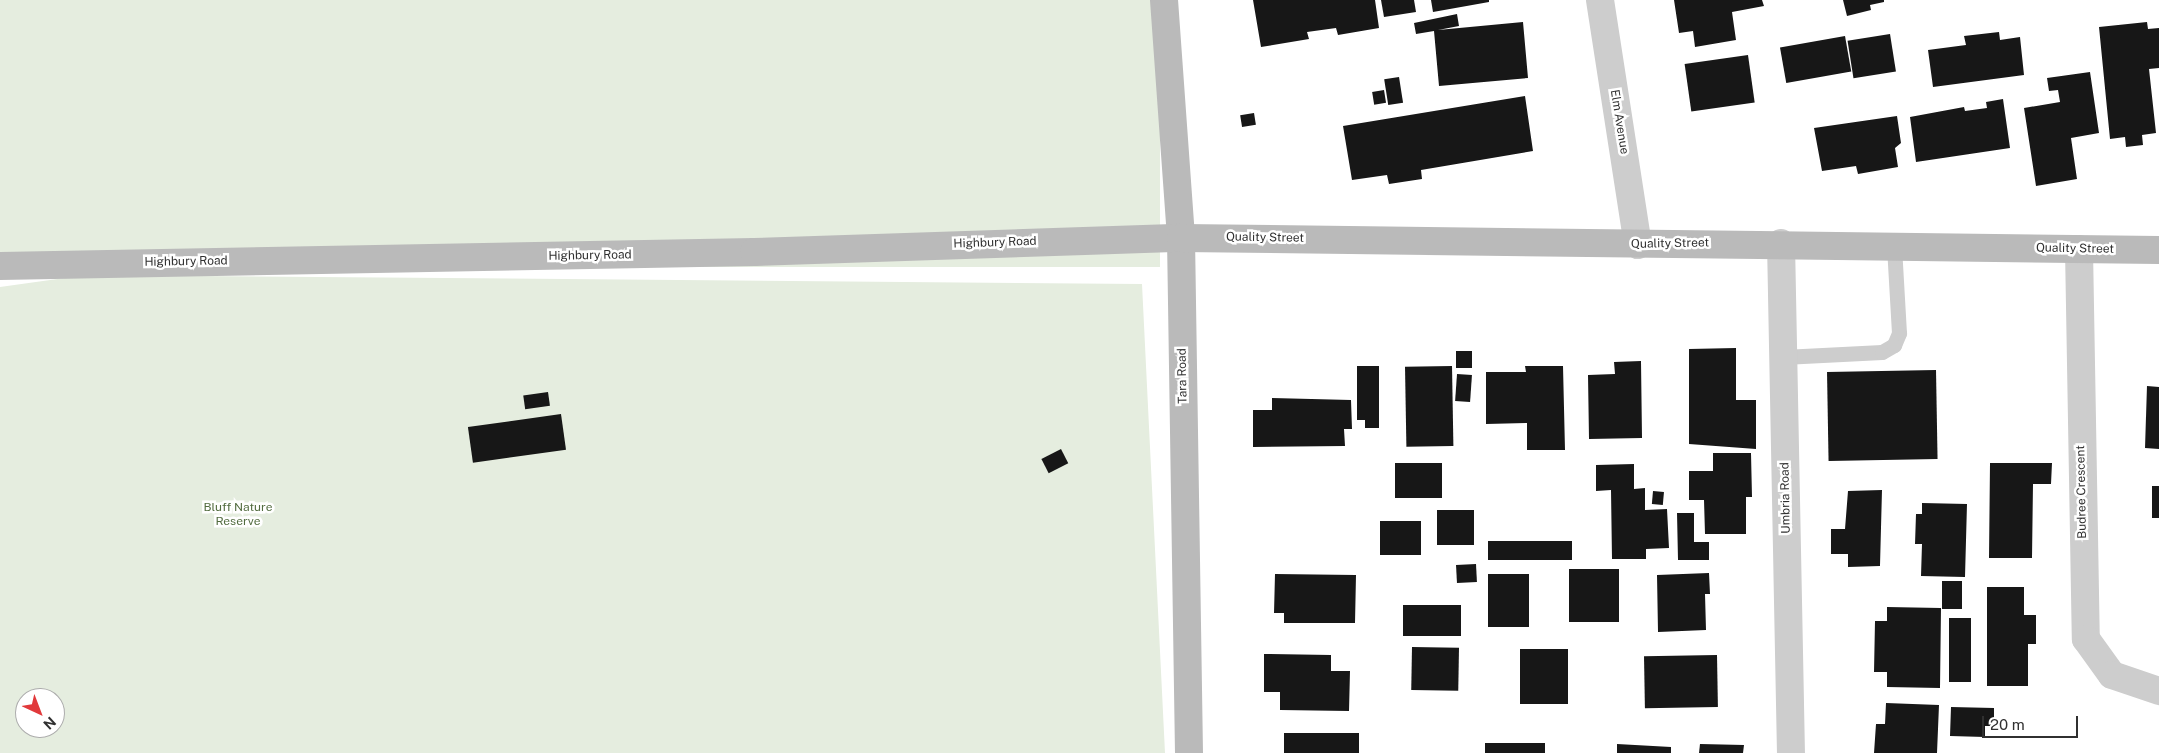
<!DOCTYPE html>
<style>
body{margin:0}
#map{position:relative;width:2159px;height:753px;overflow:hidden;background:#fff;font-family:"Public Sans",sans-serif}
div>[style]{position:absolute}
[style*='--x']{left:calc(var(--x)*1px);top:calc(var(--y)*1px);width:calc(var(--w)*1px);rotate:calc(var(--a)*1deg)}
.green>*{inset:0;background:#e5eddf;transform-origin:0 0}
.building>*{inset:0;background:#171717;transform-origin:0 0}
.lane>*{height:15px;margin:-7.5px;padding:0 7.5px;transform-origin:7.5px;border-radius:7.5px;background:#cdcdcd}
.street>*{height:28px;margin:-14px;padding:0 14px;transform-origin:14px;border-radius:14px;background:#cdcdcd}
.secondary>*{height:28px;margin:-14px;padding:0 14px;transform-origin:14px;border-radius:14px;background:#bababa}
span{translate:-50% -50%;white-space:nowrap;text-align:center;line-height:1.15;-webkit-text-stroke:5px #fff;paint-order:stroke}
.street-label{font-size:12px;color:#303030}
.park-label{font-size:12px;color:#516b3e}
.north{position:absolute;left:15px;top:688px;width:50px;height:50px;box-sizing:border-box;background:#fff;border:1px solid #acacac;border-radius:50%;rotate:137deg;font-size:14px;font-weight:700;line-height:20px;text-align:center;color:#303030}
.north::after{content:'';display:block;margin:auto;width:18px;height:22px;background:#e1393b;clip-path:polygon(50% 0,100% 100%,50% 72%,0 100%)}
.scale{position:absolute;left:1982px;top:716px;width:96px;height:22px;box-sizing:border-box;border:2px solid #303030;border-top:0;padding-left:6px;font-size:15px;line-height:18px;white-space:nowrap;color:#303030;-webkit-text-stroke:4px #fff;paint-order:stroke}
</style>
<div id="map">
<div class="green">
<i style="left:0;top:0;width:1160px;height:267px"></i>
<i style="clip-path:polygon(evenodd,86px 275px,1142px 284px,1165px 753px,0 753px,0 287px,86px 275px,25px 698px,55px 698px,55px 728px,25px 728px,25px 698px)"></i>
</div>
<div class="building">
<i style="clip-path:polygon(1253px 0,1375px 0,1379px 28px,1338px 35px,1336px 28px,1307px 32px,1309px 39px,1261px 47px)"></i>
<i style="clip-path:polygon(1381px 0,1414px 0,1416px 12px,1384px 17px)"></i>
<i style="clip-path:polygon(1431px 0,1489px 0,1489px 2px,1433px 12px)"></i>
<i style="clip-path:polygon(1674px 0,1762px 0,1764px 6px,1732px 12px,1736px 40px,1695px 47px,1693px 31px,1679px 33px)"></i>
<i style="clip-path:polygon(1843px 0,1884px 0,1884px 2px,1870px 5px,1871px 10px,1847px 16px)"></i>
<i style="clip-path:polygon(1457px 14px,1459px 26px,1438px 30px,1523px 22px,1528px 78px,1439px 86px,1434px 31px,1416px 34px,1414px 23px)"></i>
<i style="clip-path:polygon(2147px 22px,2148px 29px,2159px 28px,2159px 68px,2149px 69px,2156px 133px,2142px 135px,2143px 145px,2126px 147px,2125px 137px,2110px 139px,2099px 27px)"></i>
<i style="clip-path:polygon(1999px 32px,2000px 40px,2020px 37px,2024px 75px,1933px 87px,1928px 50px,1966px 45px,1964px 36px)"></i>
<i style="left:1890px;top:34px;width:38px;height:43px;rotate:81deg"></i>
<i style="left:1845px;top:36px;width:36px;height:66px;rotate:80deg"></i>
<i style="left:1748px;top:55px;width:48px;height:64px;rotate:82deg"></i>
<i style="clip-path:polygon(2090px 72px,2099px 133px,2071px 138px,2077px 179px,2036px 186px,2024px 108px,2060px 102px,2058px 90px,2049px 91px,2047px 78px)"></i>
<i style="left:1399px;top:77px;width:26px;height:15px;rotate:81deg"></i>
<i style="left:1384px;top:90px;width:13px;height:12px;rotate:81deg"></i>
<i style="clip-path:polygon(1525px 96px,1533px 151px,1421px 170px,1422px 179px,1389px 184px,1387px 175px,1352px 180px,1343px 126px)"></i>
<i style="clip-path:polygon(2003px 99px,2010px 148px,1916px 162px,1910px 117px,1964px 107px,1965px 111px,1987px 108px,1986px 102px)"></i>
<i style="left:1254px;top:113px;width:12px;height:14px;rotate:81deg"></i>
<i style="clip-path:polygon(1897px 116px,1901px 143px,1895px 148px,1898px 167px,1858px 174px,1856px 166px,1822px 171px,1814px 128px)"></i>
<i style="clip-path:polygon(1736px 348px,1736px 400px,1756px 400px,1756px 449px,1689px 444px,1689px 349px)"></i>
<i style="left:1472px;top:351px;width:17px;height:16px;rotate:90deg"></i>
<i style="clip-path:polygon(1641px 361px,1642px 438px,1589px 439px,1588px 375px,1615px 374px,1614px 362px)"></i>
<i style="clip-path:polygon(1357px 366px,1379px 366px,1379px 428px,1365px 428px,1365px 420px,1357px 420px)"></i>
<i style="left:1452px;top:366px;width:80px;height:47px;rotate:89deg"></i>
<i style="clip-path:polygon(1525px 366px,1563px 366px,1565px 450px,1527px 450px,1527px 423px,1486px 424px,1486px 372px,1526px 372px)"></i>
<i style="left:1936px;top:370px;width:89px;height:109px;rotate:89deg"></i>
<i style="left:1457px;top:374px;width:15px;height:27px;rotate:4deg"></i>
<i style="clip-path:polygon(2147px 386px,2159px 387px,2159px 449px,2145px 448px)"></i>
<i style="left:548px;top:392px;width:14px;height:25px;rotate:82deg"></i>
<i style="clip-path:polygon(1272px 398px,1351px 400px,1352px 429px,1344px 429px,1345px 446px,1253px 447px,1253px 410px,1272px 410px)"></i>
<i style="left:561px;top:414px;width:36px;height:94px;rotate:82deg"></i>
<i style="left:1061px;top:449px;width:16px;height:22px;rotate:63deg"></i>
<i style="clip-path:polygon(1713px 453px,1751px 453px,1752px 497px,1746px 497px,1746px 534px,1705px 534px,1704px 500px,1689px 500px,1689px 471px,1713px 471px)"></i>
<i style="left:1442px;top:463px;width:35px;height:47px;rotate:90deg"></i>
<i style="clip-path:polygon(1990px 463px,2052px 463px,2051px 484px,2033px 484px,2032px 558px,1989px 558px)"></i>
<i style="clip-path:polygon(1634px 464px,1634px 489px,1645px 488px,1645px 510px,1667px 509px,1669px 548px,1646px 549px,1646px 559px,1612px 559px,1611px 490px,1596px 491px,1596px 465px)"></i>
<i style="left:2152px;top:486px;width:7px;height:32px"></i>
<i style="clip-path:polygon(1882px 490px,1880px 566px,1848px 567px,1848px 554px,1831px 554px,1831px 529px,1845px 529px,1848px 491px)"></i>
<i style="left:1653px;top:491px;width:11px;height:13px;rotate:5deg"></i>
<i style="clip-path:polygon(1922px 503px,1967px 504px,1965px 577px,1921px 576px,1922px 544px,1915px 544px,1916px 514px,1922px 514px)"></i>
<i style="left:1437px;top:510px;width:37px;height:35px"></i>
<i style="clip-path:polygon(1677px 513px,1694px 513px,1694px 542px,1709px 542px,1709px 560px,1678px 560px)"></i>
<i style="left:1380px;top:521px;width:41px;height:34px"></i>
<i style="left:1488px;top:541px;width:84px;height:19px"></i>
<i style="left:1476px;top:564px;width:18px;height:20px;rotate:87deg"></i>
<i style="left:1619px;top:569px;width:53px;height:50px;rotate:90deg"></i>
<i style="clip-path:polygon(1709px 573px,1710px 594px,1705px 594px,1706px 630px,1658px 632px,1657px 575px)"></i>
<i style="clip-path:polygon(1275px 574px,1356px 575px,1355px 623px,1284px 623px,1284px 613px,1274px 613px)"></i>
<i style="left:1488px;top:574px;width:41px;height:53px"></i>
<i style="left:1942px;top:581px;width:20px;height:28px"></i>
<i style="clip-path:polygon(1987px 587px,2024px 587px,2024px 615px,2036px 615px,2036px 644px,2028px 644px,2028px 686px,1987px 686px)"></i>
<i style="left:1461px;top:605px;width:31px;height:58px;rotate:90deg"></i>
<i style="clip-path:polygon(1887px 607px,1941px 608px,1940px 688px,1887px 687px,1887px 672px,1874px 672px,1875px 621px,1887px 621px)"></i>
<i style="left:1949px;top:618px;width:22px;height:64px"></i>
<i style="left:1412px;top:647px;width:47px;height:43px;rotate:1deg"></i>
<i style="left:1520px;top:649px;width:48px;height:55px"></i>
<i style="clip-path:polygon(1264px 654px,1331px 655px,1331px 671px,1350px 671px,1349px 711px,1280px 710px,1280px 692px,1264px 692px)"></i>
<i style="left:1717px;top:655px;width:52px;height:73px;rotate:89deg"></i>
<i style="clip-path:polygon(1886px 703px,1939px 705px,1937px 753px,1874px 753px,1876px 724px,1885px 724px)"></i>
<i style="clip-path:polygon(1951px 707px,1994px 708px,1994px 726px,1985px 726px,1985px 737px,1950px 736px)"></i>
<i style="left:1359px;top:733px;width:20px;height:75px;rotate:90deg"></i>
<i style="left:1485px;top:743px;width:60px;height:10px"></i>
<i style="clip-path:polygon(1617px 744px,1671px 747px,1671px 753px,1617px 753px)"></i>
<i style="clip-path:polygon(1700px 744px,1744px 745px,1743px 753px,1699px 753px)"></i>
</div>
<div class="lane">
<i style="--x:1783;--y:357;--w:99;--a:-2.9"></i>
<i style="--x:1882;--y:352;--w:14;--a:-30"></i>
<i style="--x:1894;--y:345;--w:13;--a:-67"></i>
<i style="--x:1899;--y:333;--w:88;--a:-93.3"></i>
</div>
<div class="street">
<i style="--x:1600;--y:0;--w:248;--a:81.2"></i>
<i style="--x:1781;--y:243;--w:510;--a:88.88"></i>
<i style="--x:2079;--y:249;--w:390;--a:89"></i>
<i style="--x:2086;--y:639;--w:44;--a:54.2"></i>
<i style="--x:2112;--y:675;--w:50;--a:18.8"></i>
</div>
<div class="secondary">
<i style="--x:1164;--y:0;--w:239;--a:85.9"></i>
<i style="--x:1181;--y:238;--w:515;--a:89.11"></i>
<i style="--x:0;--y:266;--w:754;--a:-1.06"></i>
<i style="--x:754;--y:252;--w:427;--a:-1.9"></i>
<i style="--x:1181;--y:238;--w:978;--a:0.7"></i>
</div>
<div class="street-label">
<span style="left:1619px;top:122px;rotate:81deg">Elm Avenue</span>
<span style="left:1265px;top:238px;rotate:1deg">Quality Street</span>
<span style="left:995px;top:243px;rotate:-2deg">Highbury Road</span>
<span style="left:1670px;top:244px;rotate:-1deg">Quality Street</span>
<span style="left:2075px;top:249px;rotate:1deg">Quality Street</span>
<span style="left:590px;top:256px;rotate:-1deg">Highbury Road</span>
<span style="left:186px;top:262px;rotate:-1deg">Highbury Road</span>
<span style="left:1183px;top:376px;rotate:-91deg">Tara Road</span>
<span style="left:2082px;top:492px;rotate:-91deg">Budree Crescent</span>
<span style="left:1786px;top:498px;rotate:-91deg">Umbria Road</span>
</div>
<div class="park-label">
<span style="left:238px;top:515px">Bluff Nature<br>Reserve</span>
</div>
<div class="north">N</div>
<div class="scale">20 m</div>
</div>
